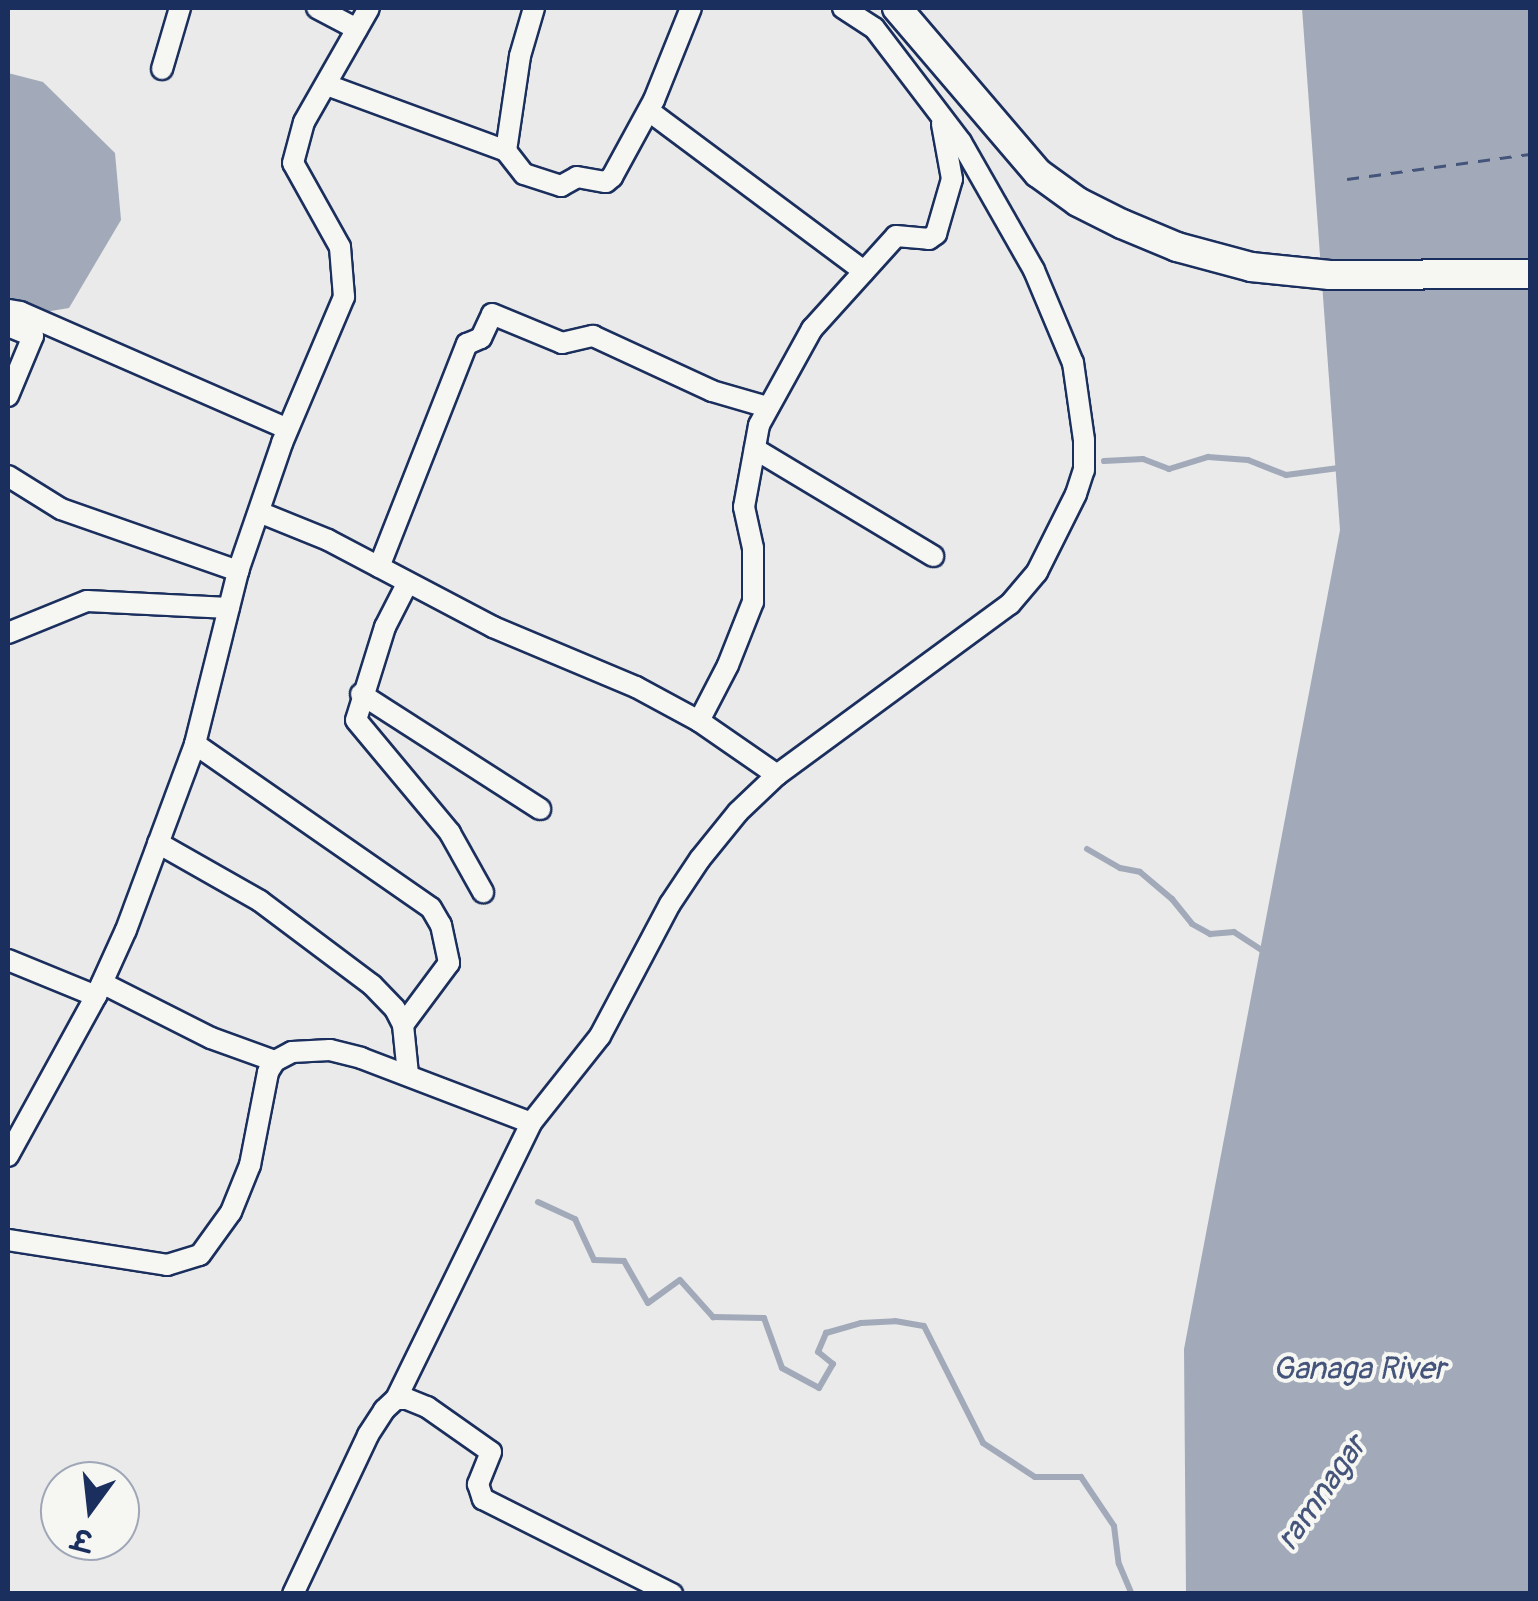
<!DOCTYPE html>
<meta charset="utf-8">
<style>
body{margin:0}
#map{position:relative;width:1538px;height:1601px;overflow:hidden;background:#e9eae9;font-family:Pangolin,"Playpen Sans Deva",sans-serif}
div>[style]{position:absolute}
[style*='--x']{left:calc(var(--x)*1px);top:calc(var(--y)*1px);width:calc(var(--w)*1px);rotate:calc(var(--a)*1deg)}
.water>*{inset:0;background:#a2aaba}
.stream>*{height:6px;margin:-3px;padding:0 3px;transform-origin:3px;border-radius:3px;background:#a2aaba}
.ferry>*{height:2.5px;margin-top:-1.25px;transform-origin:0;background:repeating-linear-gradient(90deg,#44547a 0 12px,transparent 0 22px)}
.roads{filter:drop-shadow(2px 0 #1b2f5e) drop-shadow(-2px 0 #1b2f5e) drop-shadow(0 2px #1b2f5e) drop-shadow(0 -2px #1b2f5e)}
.minor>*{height:20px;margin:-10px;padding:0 10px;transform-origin:10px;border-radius:10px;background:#f6f6f2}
.secondary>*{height:28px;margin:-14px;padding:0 14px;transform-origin:14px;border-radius:14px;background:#f6f6f2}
span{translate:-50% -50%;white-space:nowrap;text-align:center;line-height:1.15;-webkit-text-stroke:8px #f6f6f2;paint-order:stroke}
.water-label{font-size:32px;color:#44547a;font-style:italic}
.frame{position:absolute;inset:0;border:10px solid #1b2f5e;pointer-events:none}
.north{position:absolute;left:40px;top:1461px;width:100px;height:100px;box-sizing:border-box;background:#f6f6f2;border:2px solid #9ea6b7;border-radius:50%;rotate:195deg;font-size:28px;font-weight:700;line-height:40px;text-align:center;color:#1b2f5e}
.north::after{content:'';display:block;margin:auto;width:35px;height:45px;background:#1b2f5e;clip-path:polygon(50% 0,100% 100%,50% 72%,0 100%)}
</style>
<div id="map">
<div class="water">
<i style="clip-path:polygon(1302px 8px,1530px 8px,1530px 1593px,1186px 1593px,1184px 1349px,1340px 530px)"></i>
<i style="clip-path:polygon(8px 73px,43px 82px,115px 153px,121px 220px,69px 308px,8px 318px)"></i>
</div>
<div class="stream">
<i style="--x:1104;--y:461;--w:39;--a:-3"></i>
<i style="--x:1143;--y:459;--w:28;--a:21"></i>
<i style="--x:1169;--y:469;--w:41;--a:-17.1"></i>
<i style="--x:1208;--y:457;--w:40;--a:4.3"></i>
<i style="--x:1248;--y:460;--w:41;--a:21.5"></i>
<i style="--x:1286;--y:475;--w:53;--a:-7.5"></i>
<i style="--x:1087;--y:849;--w:38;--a:30"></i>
<i style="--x:1120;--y:868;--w:20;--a:11"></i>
<i style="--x:1140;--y:872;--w:42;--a:40.2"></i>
<i style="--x:1172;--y:899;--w:32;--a:51"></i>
<i style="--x:1192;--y:924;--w:21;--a:29"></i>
<i style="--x:1210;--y:934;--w:24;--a:-5"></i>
<i style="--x:1234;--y:932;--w:37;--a:33"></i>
<i style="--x:538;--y:1202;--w:41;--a:24.7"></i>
<i style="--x:575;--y:1219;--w:45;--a:65.1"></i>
<i style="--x:594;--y:1260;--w:30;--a:2"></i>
<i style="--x:624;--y:1261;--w:48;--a:60.3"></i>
<i style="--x:648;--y:1303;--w:39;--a:-36"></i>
<i style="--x:680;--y:1280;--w:50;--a:48.3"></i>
<i style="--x:713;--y:1317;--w:51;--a:1.1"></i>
<i style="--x:764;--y:1318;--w:53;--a:70.2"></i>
<i style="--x:782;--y:1368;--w:42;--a:28.4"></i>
<i style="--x:819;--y:1388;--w:28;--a:-60"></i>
<i style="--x:833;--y:1364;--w:19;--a:-141"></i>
<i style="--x:818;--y:1352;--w:21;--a:-67"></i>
<i style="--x:826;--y:1333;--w:36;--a:-16"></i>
<i style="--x:861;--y:1323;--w:34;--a:-3"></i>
<i style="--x:895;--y:1321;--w:29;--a:10"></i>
<i style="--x:924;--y:1326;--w:131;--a:63.2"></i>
<i style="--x:983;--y:1443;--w:62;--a:33.2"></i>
<i style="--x:1035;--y:1477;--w:46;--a:0"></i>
<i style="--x:1081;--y:1477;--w:59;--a:56"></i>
<i style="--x:1114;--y:1526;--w:38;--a:83"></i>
<i style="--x:1119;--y:1564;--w:33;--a:67"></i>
</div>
<div class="ferry">
<i style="--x:1347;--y:179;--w:185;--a:-7.8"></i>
</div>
<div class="roads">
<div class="minor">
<i style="--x:317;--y:8;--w:45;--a:27.7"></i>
<i style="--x:534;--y:8;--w:50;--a:106.3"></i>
<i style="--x:520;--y:56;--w:96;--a:98.4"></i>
<i style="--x:506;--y:151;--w:29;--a:52"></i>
<i style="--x:524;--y:174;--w:39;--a:18"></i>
<i style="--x:561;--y:186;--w:18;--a:-29"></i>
<i style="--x:577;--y:177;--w:29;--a:10"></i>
<i style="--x:606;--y:182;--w:8;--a:-40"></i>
<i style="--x:612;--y:177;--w:88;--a:-61.4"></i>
<i style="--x:654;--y:100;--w:99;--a:-68.1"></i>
<i style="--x:162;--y:69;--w:64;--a:-73.6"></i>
<i style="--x:327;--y:85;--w:191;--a:20.2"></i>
<i style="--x:649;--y:111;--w:268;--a:36.7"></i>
<i style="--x:8;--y:310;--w:12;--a:9"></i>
<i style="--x:20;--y:312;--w:292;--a:23.6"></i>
<i style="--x:8;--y:326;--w:27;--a:22"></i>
<i style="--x:33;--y:336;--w:65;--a:112.6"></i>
<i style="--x:755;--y:449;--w:208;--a:31"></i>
<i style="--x:8;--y:476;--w:62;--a:31.9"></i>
<i style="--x:61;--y:509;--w:188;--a:19.3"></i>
<i style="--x:259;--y:512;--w:74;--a:22.1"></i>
<i style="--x:328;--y:540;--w:187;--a:27.8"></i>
<i style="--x:493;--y:627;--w:155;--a:22.8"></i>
<i style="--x:636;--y:687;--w:72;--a:28.4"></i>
<i style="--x:699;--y:721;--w:95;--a:34.7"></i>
<i style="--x:379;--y:567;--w:240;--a:-68.5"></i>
<i style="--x:467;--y:344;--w:15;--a:-23"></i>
<i style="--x:481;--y:338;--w:26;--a:-65"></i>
<i style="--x:492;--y:314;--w:76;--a:22.5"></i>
<i style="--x:562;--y:343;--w:32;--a:-13"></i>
<i style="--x:593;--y:336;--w:131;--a:24.8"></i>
<i style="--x:712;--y:391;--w:57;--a:16.2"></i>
<i style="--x:407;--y:584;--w:48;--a:117.1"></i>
<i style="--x:385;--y:627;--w:97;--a:107.3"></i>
<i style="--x:356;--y:720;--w:147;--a:50.2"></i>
<i style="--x:450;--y:833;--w:68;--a:60.8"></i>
<i style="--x:8;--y:633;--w:85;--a:-22.1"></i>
<i style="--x:87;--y:601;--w:142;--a:2.8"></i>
<i style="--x:361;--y:694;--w:213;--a:32.7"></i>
<i style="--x:699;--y:721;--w:63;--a:-62.6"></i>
<i style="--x:728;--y:665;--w:68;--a:-68.4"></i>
<i style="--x:753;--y:602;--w:54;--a:-90"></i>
<i style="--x:753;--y:548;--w:42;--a:-102.4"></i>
<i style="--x:744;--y:507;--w:83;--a:-79.6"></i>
<i style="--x:759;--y:425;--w:110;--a:-61.1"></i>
<i style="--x:812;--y:329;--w:125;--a:-47.9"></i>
<i style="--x:896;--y:236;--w:33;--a:5"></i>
<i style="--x:929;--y:239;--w:9;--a:-36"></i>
<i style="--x:936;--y:234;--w:57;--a:-73.8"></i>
<i style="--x:952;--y:179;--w:56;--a:-100.3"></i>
<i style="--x:195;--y:744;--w:287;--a:34.8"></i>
<i style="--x:431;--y:908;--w:20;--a:60"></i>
<i style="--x:441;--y:925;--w:39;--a:78"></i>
<i style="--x:449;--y:963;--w:77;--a:126.6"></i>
<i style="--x:158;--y:843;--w:117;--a:29.6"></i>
<i style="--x:260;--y:901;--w:140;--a:36.9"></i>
<i style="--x:372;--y:985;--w:33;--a:46"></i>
<i style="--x:395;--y:1009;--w:18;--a:63"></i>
<i style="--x:403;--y:1025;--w:49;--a:84.2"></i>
<i style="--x:8;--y:960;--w:95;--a:22.2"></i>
<i style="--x:102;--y:983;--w:122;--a:26.8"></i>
<i style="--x:211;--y:1038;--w:68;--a:19.8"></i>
<i style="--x:8;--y:1156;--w:183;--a:-61.2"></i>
<i style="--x:96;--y:996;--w:72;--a:-65.6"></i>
<i style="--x:126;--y:930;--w:198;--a:-69.6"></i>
<i style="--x:195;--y:744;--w:178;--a:-76"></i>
<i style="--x:238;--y:571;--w:135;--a:-71"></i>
<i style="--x:282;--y:443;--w:159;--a:-67"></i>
<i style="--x:344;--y:297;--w:50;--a:-94.6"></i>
<i style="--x:340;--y:247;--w:96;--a:-119.2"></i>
<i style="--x:293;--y:163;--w:42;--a:-75"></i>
<i style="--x:304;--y:122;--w:131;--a:-60.3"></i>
<i style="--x:8;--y:1240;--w:161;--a:8.9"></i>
<i style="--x:167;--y:1265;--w:34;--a:-17"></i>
<i style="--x:200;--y:1255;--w:53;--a:-54.2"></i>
<i style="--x:231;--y:1212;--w:51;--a:-68"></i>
<i style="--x:250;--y:1165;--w:95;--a:-79"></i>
<i style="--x:268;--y:1072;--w:13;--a:-58"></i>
<i style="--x:275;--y:1061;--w:19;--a:-28"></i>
<i style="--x:292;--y:1052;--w:38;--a:-3"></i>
<i style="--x:330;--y:1050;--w:32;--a:14"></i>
<i style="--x:361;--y:1058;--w:182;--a:20.9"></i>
<i style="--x:396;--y:1399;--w:307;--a:-63.9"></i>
<i style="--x:531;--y:1123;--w:111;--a:-51.6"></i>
<i style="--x:600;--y:1036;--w:149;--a:-62.1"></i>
<i style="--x:670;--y:904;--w:54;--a:-56.3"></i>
<i style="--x:700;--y:859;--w:60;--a:-51"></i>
<i style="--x:738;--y:812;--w:54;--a:-43.5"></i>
<i style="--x:777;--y:775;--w:289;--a:-36.3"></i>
<i style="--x:1010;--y:604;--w:42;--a:-49.8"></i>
<i style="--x:1037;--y:572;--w:87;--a:-63.4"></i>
<i style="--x:1076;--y:494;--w:25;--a:-72"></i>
<i style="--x:1084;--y:470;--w:30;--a:-90"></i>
<i style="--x:1084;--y:440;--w:78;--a:-98.1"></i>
<i style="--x:1073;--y:363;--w:101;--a:-112.8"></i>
<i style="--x:1034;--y:270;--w:147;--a:-119.7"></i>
<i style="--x:961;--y:142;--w:143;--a:-127.3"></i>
<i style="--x:874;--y:28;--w:37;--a:-147"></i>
<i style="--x:293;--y:1594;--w:176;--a:-64.7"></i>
<i style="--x:368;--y:1435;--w:30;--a:-57"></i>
<i style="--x:384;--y:1410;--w:16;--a:-43"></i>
<i style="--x:396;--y:1399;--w:11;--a:0"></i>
<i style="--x:407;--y:1399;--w:22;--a:22"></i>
<i style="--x:427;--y:1407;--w:78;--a:35.1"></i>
<i style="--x:491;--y:1452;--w:35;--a:112"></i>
<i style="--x:478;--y:1484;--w:16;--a:72"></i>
<i style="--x:483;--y:1499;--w:212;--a:26.7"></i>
</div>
<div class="secondary">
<i style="--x:897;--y:8;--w:217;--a:49.5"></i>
<i style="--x:1038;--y:173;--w:49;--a:35.9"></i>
<i style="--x:1078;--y:202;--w:49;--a:26.6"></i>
<i style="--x:1122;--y:224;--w:60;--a:22.7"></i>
<i style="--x:1177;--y:247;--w:77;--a:15.1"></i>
<i style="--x:1251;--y:267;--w:79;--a:5.8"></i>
<i style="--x:1330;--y:275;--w:200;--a:-0.3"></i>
</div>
</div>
<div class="water-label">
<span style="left:1359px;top:1369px">Ganaga River</span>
<span style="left:1322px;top:1493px;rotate:-55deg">ramnagar</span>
</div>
<div class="frame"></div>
<div class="north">उ</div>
</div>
